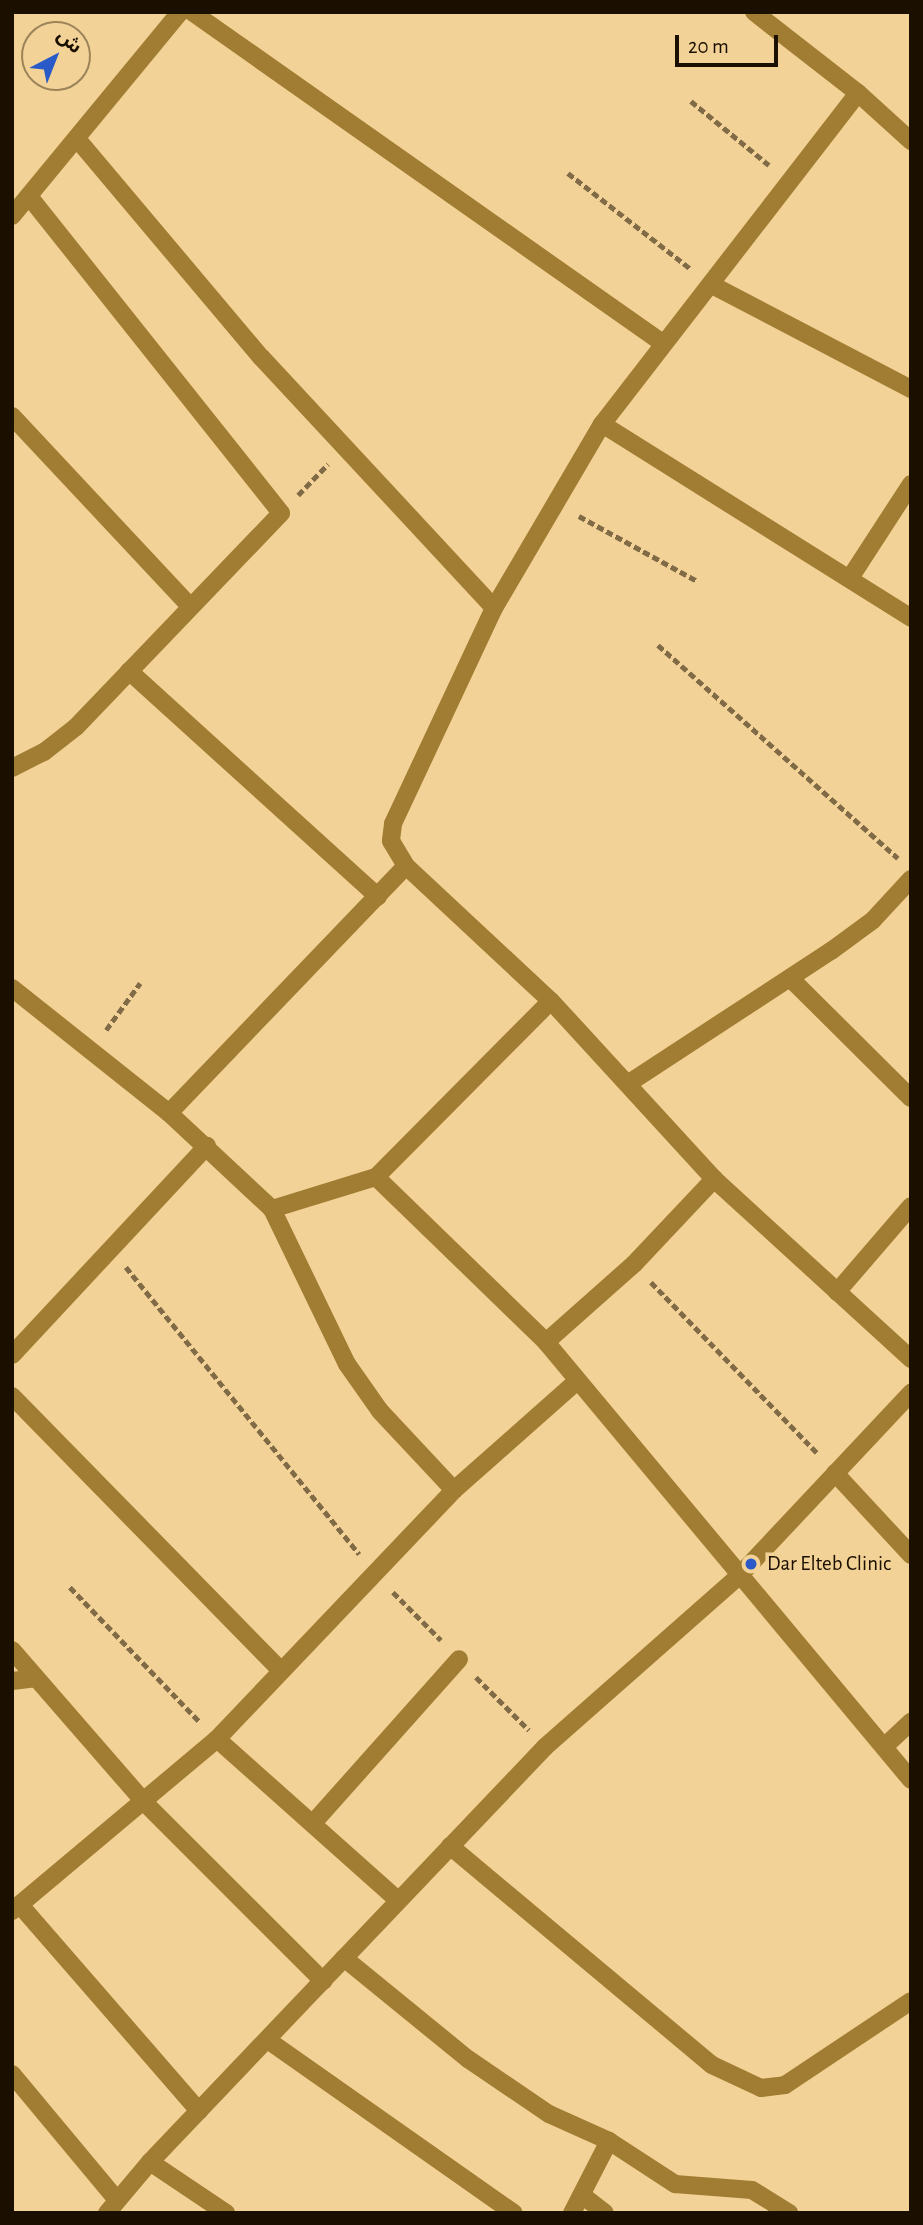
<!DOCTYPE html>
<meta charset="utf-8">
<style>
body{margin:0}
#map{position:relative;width:923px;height:2225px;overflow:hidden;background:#f2d296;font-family:"Alegreya Sans","Noto Sans Arabic",sans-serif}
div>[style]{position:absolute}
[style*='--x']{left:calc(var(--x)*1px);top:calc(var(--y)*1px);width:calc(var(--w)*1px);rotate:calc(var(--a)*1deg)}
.path>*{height:4.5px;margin-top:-2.25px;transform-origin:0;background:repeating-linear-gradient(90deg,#816b47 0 7px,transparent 0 10.5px)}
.minor>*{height:18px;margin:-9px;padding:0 9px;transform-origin:9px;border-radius:9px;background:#a07d32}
.dots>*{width:19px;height:19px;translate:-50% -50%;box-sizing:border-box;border:4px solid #f2d296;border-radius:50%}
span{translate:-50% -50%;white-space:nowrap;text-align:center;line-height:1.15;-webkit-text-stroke:7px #f2d296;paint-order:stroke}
.poi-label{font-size:21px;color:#1b0f00}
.left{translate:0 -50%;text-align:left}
.frame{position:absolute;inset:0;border:14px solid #1b0f00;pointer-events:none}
.north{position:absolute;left:21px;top:21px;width:70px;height:70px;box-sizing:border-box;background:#f2d296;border:2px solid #9c845a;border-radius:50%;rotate:42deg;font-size:19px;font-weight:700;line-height:28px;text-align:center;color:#1b0f00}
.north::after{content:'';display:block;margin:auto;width:24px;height:32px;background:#295ac8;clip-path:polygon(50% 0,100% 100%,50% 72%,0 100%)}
.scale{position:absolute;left:675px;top:35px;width:103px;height:32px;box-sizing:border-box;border:4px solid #1b0f00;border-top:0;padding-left:9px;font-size:21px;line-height:24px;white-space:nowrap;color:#1b0f00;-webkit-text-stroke:5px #f2d296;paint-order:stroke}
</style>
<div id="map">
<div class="path">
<i style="--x:691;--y:101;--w:101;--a:39.4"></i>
<i style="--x:568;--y:173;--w:157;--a:38"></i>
<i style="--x:298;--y:495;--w:43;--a:-45.9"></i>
<i style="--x:579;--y:516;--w:135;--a:28.8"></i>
<i style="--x:658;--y:645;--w:321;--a:41.6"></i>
<i style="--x:106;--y:1030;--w:58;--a:-54.1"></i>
<i style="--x:126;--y:1267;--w:370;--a:50.9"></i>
<i style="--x:651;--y:1282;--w:240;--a:45.8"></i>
<i style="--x:70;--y:1587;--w:186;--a:46.1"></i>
<i style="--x:393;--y:1592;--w:68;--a:45"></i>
<i style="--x:476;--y:1677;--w:75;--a:45"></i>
</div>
<div class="minor">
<i style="--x:192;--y:12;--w:573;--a:35.13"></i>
<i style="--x:754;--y:12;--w:132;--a:37.9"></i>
<i style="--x:858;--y:93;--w:72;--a:42.2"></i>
<i style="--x:858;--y:93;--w:418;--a:127.7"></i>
<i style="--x:602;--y:424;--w:213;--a:120.4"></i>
<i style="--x:494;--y:608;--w:238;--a:115.1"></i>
<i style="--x:393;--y:824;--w:17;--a:97"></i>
<i style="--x:391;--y:841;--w:29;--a:59"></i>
<i style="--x:406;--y:866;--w:198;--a:43"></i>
<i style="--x:551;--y:1001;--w:241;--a:47.5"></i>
<i style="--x:714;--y:1179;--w:267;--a:42.4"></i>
<i style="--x:78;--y:140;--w:284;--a:49.9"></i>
<i style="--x:261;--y:357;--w:342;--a:47.1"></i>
<i style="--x:12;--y:216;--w:264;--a:-50.5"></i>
<i style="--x:712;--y:285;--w:225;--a:27.6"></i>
<i style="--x:12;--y:416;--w:259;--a:46.9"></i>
<i style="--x:602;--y:424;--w:365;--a:32.1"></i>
<i style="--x:850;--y:578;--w:112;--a:-57"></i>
<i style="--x:129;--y:671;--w:336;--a:42.2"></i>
<i style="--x:12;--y:768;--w:36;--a:-27"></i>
<i style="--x:44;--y:752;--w:41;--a:-38"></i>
<i style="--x:76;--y:727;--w:296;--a:-46.2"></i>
<i style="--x:281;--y:513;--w:405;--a:-128.5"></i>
<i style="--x:790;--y:978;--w:170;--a:44.8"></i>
<i style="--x:12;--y:988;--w:201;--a:38.5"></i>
<i style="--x:169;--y:1113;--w:141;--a:43"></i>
<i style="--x:272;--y:1209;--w:172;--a:64.2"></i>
<i style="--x:347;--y:1364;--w:57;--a:54.9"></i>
<i style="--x:380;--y:1411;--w:108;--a:46.9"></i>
<i style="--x:454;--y:1490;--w:164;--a:-41.5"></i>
<i style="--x:629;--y:1083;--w:241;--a:-33.2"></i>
<i style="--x:831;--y:951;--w:52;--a:-36.4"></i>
<i style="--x:873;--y:920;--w:56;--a:-47.2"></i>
<i style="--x:169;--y:1113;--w:342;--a:-46.2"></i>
<i style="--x:376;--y:1177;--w:237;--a:44.1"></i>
<i style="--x:546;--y:1342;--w:570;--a:50.19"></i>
<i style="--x:272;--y:1209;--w:109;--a:-17.1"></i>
<i style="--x:376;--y:1177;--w:248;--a:-45.2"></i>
<i style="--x:837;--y:1292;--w:113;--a:-49.3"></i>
<i style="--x:546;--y:1342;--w:118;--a:-41.6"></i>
<i style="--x:634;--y:1264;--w:117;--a:-46.7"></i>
<i style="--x:12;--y:1355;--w:286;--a:-47"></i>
<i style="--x:12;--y:1396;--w:385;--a:45.6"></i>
<i style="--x:835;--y:1473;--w:112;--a:47.2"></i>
<i style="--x:12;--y:1650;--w:203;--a:49"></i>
<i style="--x:145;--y:1803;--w:252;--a:45"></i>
<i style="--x:12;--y:1681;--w:23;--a:-7"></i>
<i style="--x:217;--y:1739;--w:242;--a:41.7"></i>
<i style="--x:886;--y:1745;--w:34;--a:-43"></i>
<i style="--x:314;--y:1822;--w:218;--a:-48.3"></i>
<i style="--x:450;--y:1846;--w:341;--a:39.9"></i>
<i style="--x:712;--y:2065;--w:54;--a:25.1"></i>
<i style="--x:761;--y:2088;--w:24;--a:-7"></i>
<i style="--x:785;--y:2085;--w:151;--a:-33.7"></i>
<i style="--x:20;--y:1905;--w:273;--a:49"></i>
<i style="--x:12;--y:1911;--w:268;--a:-40"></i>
<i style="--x:217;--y:1739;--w:344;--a:-46.4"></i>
<i style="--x:344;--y:1958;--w:160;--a:39.2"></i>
<i style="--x:468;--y:2059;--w:98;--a:34.2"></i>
<i style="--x:549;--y:2114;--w:66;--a:24.2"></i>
<i style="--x:609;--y:2141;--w:79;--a:33.1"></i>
<i style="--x:675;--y:2184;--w:77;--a:4.5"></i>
<i style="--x:752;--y:2190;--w:44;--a:31.9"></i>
<i style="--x:269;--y:2041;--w:299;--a:35.1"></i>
<i style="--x:12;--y:2074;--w:164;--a:50.2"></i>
<i style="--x:150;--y:2162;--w:92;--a:33.9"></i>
<i style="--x:582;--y:2195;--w:29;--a:38"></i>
<i style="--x:107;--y:2213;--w:67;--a:-49.9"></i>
<i style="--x:150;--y:2162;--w:573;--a:-46.41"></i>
<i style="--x:545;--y:1747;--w:257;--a:-41.4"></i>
<i style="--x:738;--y:1577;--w:253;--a:-46.8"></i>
<i style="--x:572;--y:2213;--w:81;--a:-62.8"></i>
</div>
<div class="dots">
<i style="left:751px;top:1564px;background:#295ac8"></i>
</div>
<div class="poi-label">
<span class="left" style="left:767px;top:1564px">Dar Elteb Clinic</span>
</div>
<div class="frame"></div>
<div class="north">ش</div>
<div class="scale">20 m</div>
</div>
